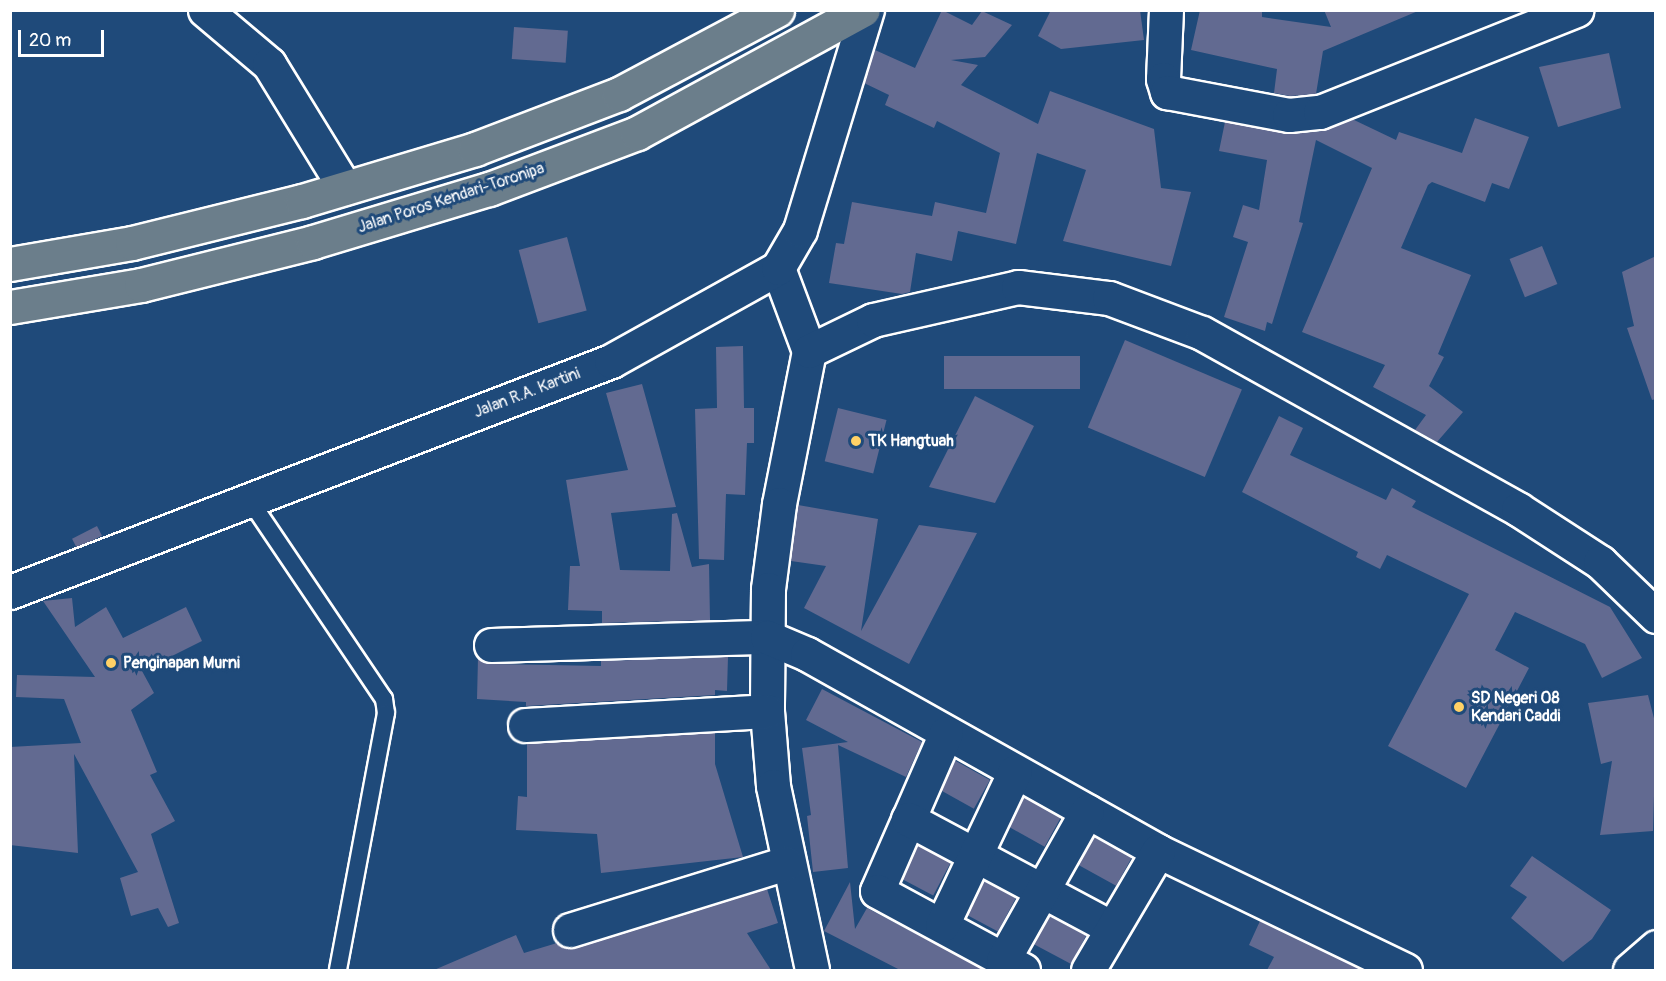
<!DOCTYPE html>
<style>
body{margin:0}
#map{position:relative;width:1666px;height:981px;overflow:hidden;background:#1f4a7a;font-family:Pangolin,sans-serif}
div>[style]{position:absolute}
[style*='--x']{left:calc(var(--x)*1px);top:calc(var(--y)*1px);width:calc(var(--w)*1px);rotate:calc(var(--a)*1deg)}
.building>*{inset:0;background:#626a91;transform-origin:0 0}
.roads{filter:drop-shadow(2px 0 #fff) drop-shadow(-2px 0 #fff) drop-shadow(0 2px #fff) drop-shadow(0 -2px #fff)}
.lane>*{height:16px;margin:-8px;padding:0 8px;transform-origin:8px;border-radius:8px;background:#1f4a7a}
.street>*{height:33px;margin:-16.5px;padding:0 16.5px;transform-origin:16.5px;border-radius:16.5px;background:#1f4a7a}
.secondary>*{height:33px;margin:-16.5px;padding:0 16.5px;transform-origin:16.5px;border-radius:16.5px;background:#1f4a7a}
.primary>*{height:33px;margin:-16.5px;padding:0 16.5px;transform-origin:16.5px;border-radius:16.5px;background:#6b7e8b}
.dots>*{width:16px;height:16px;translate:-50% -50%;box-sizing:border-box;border:3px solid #1f4a7a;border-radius:50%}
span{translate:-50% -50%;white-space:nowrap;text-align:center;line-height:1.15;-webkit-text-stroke:6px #1f4a7a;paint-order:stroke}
.street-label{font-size:16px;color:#fff}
.poi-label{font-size:16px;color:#fff;font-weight:700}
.left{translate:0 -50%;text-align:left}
.frame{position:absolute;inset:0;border:12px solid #fff;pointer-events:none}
.scale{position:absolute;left:18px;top:30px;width:86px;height:27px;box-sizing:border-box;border:3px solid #fff;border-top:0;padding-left:8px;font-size:18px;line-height:21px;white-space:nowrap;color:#fff;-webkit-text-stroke:4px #1f4a7a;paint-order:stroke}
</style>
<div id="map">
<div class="building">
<i style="clip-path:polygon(942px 10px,972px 25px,982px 11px,1012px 25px,985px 57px,951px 60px,978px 65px,961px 85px,1038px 124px,1050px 91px,1154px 129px,1161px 188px,1191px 192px,1171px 266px,1063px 241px,1086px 170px,1037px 153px,1016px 244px,958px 231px,952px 261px,916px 253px,910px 292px,902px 294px,829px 283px,836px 243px,844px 244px,852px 202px,932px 216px,935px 202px,986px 213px,1000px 153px,937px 121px,934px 128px,885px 105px,889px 95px,864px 83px,875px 50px,915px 68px)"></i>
<i style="clip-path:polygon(1051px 10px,1140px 10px,1144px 40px,1061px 49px,1038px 36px)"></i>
<i style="clip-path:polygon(1200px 10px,1262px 10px,1262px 17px,1331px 27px,1324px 10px,1418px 11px,1323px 51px,1316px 94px,1290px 96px,1274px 93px,1277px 69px,1191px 50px)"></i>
<i style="left:514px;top:27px;width:54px;height:32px;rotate:4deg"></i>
<i style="clip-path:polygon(1609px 53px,1621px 108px,1558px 127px,1539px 67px)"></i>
<i style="clip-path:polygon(1475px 118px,1529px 137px,1509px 189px,1492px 183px,1485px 202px,1432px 182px,1428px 185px,1401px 248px,1471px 275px,1438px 354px,1444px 357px,1429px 386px,1463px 412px,1437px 442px,1415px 430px,1426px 415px,1373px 387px,1385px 365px,1302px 332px,1372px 168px,1316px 140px,1299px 222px,1303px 223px,1272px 324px,1267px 322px,1265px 331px,1224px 317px,1248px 242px,1233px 237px,1243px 205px,1259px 210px,1267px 160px,1219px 151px,1225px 122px,1291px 134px,1322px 131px,1352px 119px,1396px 140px,1399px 132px,1462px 153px)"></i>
<i style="left:567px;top:237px;width:76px;height:50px;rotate:75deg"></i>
<i style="left:1542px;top:246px;width:41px;height:35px;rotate:68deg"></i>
<i style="clip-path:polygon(1656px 256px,1656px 399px,1652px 400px,1627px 328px,1634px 326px,1622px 272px)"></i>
<i style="left:1125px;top:340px;width:127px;height:95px;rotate:23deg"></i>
<i style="clip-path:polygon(743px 346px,744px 408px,754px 408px,754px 443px,747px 443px,745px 495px,726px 494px,724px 560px,699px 559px,695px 409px,717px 408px,716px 347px)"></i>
<i style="left:944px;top:356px;width:136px;height:33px"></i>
<i style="clip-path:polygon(642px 384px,676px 507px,611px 513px,620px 570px,670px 571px,672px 514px,677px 513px,692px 567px,709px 564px,710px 620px,602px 623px,602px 611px,568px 610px,570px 566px,580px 566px,566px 480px,628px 470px,606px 393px)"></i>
<i style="clip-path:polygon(975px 396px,1034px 426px,995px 503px,929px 487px)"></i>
<i style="left:838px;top:408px;width:50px;height:55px;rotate:14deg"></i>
<i style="clip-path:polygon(1279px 416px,1303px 428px,1290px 455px,1386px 500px,1392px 488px,1416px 501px,1412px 507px,1610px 607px,1642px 658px,1602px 678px,1585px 644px,1515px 612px,1495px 650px,1529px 668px,1466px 788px,1388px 746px,1469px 594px,1387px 555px,1380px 569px,1356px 557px,1358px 552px,1242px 492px)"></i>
<i style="clip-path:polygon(798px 505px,878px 519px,861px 631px,919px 525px,977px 533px,909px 664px,804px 608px,826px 566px,791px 561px)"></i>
<i style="left:97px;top:526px;width:11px;height:28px;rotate:63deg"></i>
<i style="clip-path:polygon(72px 598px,75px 627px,106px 607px,123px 638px,186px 607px,202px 641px,142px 671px,154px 693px,131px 710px,157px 772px,150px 775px,175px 821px,151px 834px,179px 923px,168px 927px,158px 908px,131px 916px,120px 878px,138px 872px,74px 754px,78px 853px,10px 845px,10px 747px,81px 743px,64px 699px,16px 697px,17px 675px,95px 677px,43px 601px)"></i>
<i style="clip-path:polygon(728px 657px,727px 691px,715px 690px,715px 695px,526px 706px,526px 702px,477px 699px,478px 658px,492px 664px,601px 666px,601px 661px)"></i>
<i style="clip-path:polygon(822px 689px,922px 742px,906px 777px,838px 745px,848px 868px,813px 872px,807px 816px,811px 815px,802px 748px,848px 742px,806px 720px)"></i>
<i style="clip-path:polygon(1648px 695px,1656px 726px,1653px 831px,1600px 835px,1612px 761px,1601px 764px,1588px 703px)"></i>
<i style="clip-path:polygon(715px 733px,715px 764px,743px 857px,601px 873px,597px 834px,516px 830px,518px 796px,527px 797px,527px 744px)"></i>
<i style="left:954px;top:760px;width:41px;height:33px;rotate:29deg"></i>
<i style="left:1023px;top:797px;width:43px;height:33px;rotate:29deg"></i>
<i style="left:1094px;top:837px;width:43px;height:32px;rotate:29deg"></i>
<i style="left:917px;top:845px;width:38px;height:37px;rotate:28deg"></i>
<i style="clip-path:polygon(1532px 856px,1611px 910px,1592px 939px,1563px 962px,1511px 918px,1527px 897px,1510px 886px)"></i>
<i style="left:984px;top:881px;width:36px;height:38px;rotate:28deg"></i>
<i style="clip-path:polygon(850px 882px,855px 929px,867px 908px,985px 970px,900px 970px,824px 931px)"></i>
<i style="clip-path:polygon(767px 889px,778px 923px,747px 933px,771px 970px,434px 970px,516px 935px,524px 953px,557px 943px,576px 948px)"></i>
<i style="left:1049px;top:916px;width:42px;height:32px;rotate:28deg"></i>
<i style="clip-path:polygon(1260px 921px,1363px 970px,1267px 970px,1274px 957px,1249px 945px)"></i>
</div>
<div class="roads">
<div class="lane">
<i style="--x:251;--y:502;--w:238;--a:56"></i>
<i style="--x:384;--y:699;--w:14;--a:82"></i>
<i style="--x:386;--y:713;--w:261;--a:100.6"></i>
</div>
<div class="street">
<i style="--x:205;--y:10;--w:84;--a:40.2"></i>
<i style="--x:269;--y:64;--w:145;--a:58.5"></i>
<i style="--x:1166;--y:10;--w:69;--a:92.5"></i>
<i style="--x:1163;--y:79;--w:14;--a:73"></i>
<i style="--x:1167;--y:92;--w:124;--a:10.7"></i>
<i style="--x:1289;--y:115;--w:31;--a:-6"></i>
<i style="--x:1320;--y:112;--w:276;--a:-21.7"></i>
<i style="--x:778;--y:268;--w:89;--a:69.5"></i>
<i style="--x:809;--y:351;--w:156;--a:101.1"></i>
<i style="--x:779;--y:504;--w:86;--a:97.4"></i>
<i style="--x:768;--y:589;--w:122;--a:90.5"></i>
<i style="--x:767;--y:711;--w:75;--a:85.4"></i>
<i style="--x:773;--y:786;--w:188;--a:78"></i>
<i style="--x:809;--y:351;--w:71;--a:-25.8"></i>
<i style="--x:873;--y:320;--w:149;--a:-12.8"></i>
<i style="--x:1018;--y:287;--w:92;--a:6.9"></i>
<i style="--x:1109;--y:298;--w:99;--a:20.6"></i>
<i style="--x:1202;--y:333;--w:362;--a:29.1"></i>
<i style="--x:1518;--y:509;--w:98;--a:32.9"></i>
<i style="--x:1600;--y:562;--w:78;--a:44"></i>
<i style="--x:491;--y:645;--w:276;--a:-1.7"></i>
<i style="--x:767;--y:637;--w:43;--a:23"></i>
<i style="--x:807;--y:654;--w:403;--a:29.3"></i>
<i style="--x:1158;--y:851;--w:274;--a:25.7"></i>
<i style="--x:525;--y:725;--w:242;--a:-3.3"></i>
<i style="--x:946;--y:733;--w:172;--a:113.6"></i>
<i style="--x:877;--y:891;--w:166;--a:28.4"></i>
<i style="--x:908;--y:819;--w:231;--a:28.1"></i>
<i style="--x:942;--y:925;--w:170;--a:-64.6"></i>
<i style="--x:570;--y:930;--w:226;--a:-17.2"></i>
<i style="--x:1003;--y:960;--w:171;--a:-60.6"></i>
<i style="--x:1088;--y:970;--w:138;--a:-59.5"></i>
<i style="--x:1630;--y:970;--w:35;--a:-41"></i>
</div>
<div class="secondary">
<i style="--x:10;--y:592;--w:644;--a:-21.02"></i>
<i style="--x:611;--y:361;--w:191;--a:-29.1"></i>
<i style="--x:778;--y:268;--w:44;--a:-59.9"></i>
<i style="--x:800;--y:230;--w:230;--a:-73.1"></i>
</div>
<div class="primary">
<i style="--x:10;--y:264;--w:124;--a:-9.8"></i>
<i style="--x:132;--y:243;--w:175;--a:-13.9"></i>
<i style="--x:302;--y:201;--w:181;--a:-16.7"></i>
<i style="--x:475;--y:149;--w:154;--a:-20.9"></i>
<i style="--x:619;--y:94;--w:179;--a:-28"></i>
<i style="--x:10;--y:307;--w:133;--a:-9.5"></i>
<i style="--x:141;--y:285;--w:177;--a:-14"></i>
<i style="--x:313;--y:242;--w:184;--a:-16.8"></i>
<i style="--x:489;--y:189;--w:158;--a:-20.7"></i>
<i style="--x:637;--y:133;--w:257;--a:-28.6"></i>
</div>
</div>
<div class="dots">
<i style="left:856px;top:441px;background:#ffd166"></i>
<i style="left:111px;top:663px;background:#ffd166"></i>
<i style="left:1459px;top:707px;background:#ffd166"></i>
</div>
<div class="street-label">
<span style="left:451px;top:198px;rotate:-18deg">Jalan Poros Kendari-Toronipa</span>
<span style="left:527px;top:393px;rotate:-21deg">Jalan R.A. Kartini</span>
</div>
<div class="poi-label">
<span class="left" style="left:868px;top:441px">TK Hangtuah</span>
<span class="left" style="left:123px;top:663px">Penginapan Murni</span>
<span class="left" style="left:1471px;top:707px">SD Negeri 08<br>Kendari Caddi</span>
</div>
<div class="frame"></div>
<div class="scale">20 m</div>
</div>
